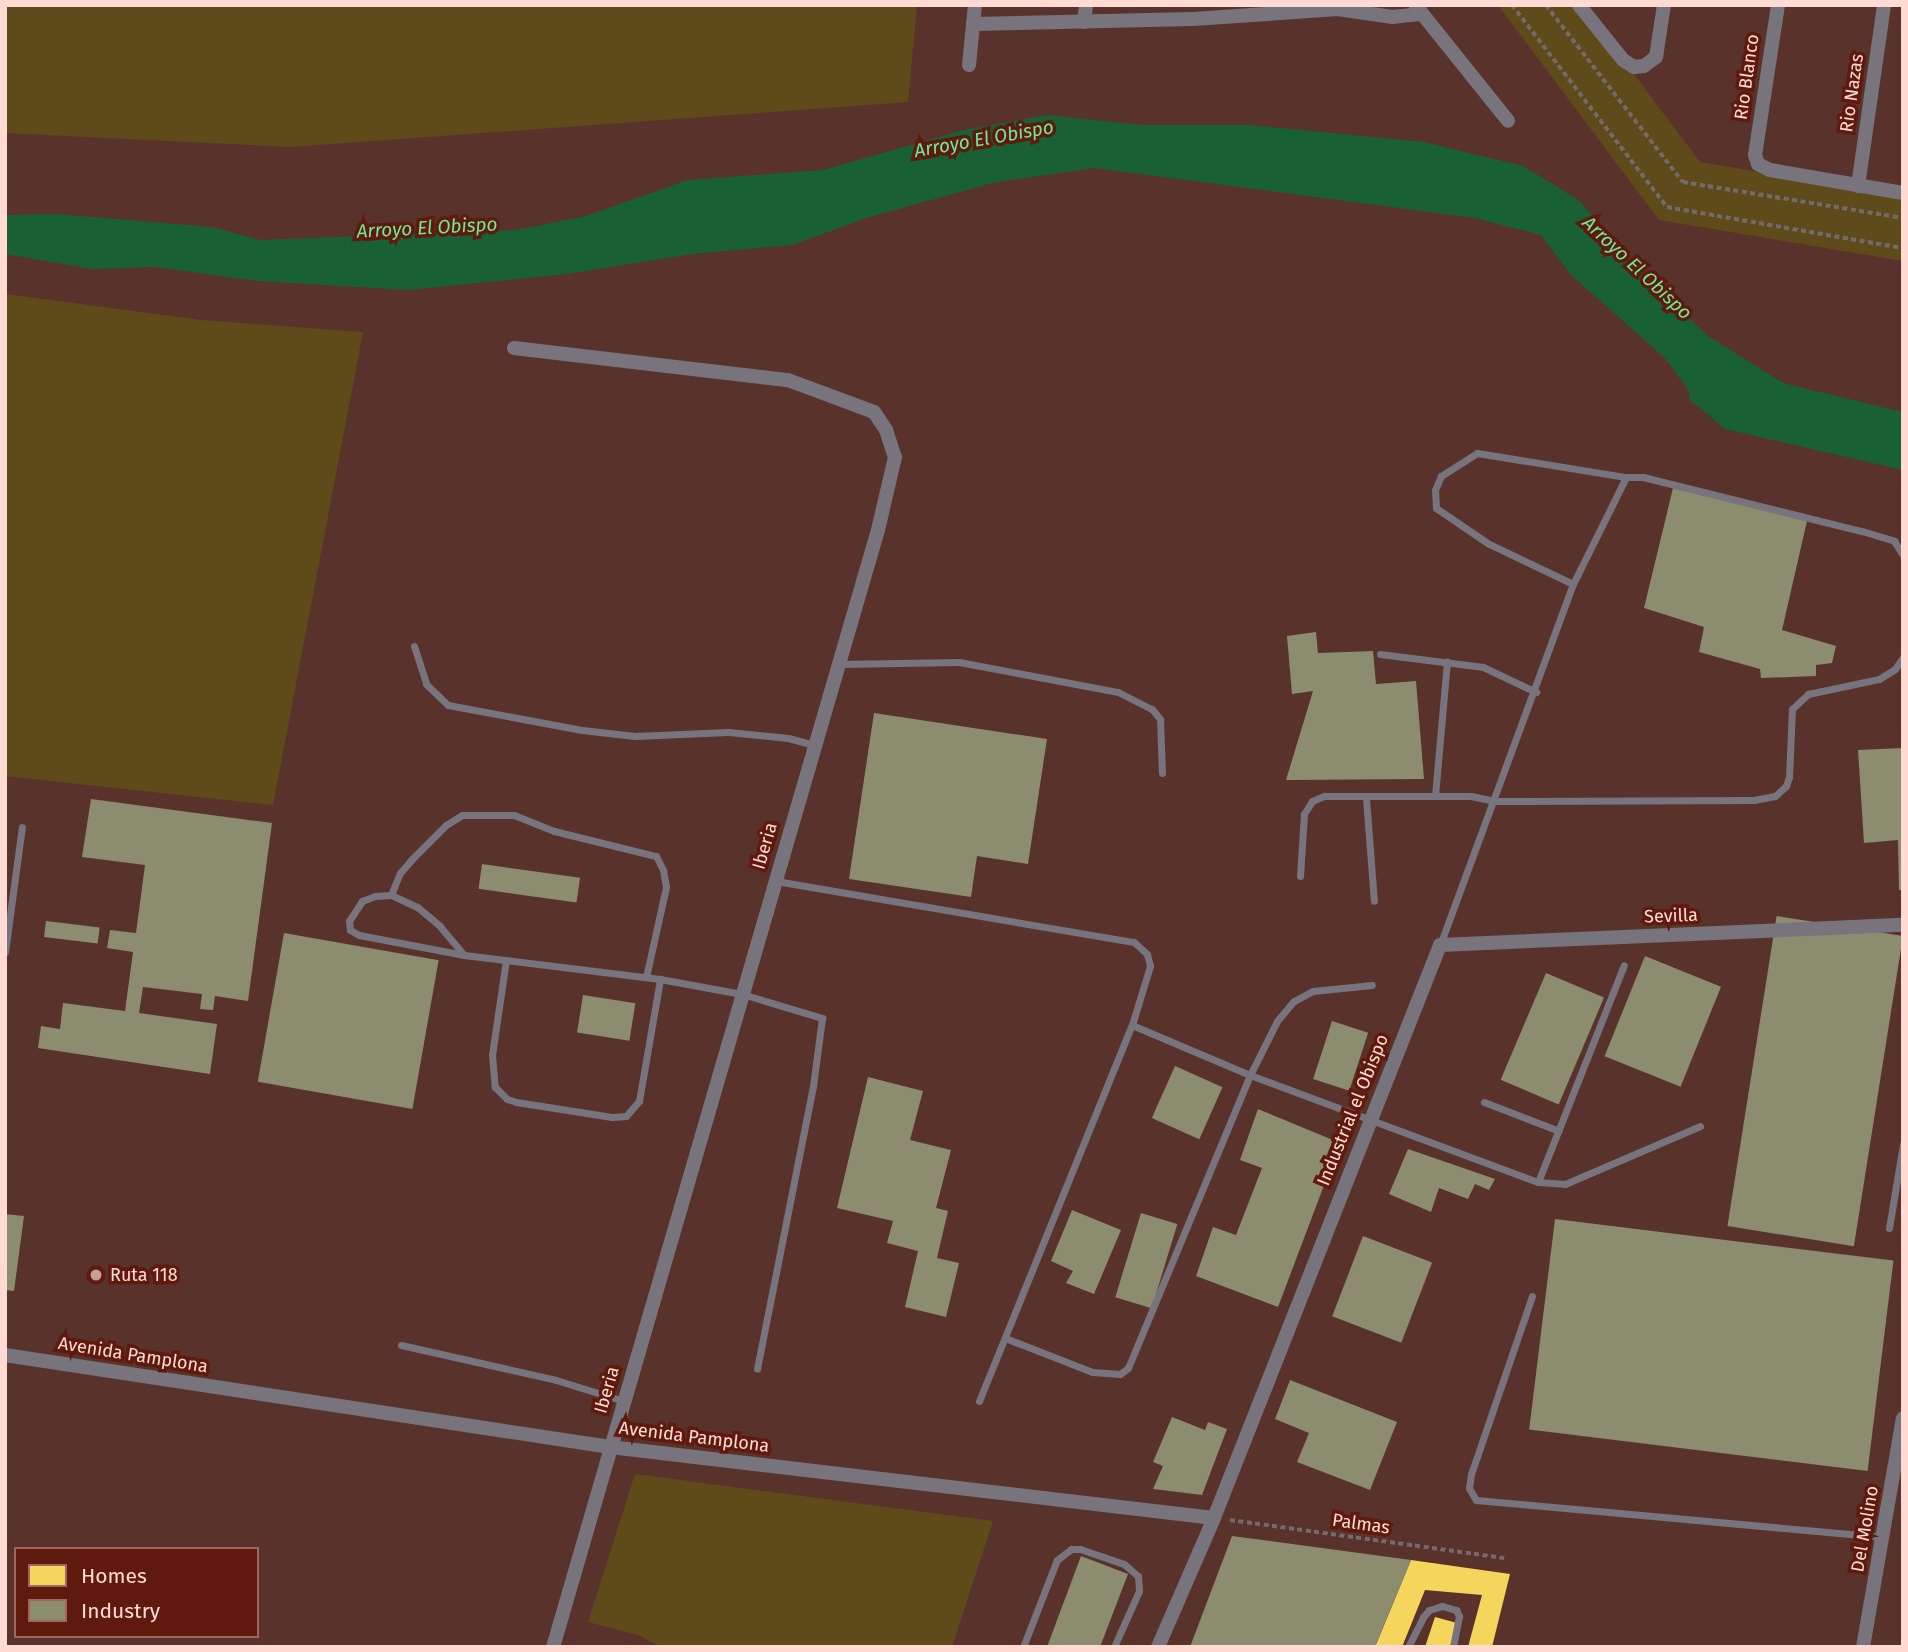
<!DOCTYPE html>
<style>
body{margin:0}
#map{position:relative;width:1908px;height:1652px;overflow:hidden;background:#59332b;font-family:"Fira Sans",sans-serif}
div>[style]{position:absolute}
[style*='--x']{left:calc(var(--x)*1px);top:calc(var(--y)*1px);width:calc(var(--w)*1px);rotate:calc(var(--a)*1deg)}
.green>*{inset:0;background:#5e4b19}
.water>*{inset:0;background:#196035}
.homes>*{inset:0;background:#f6d55c}
.industry>*{inset:0;background:#8c8c6e;transform-origin:0 0}
.path>*{height:3.5px;margin-top:-1.75px;transform-origin:0;background:repeating-linear-gradient(90deg,#74696d 0 5px,transparent 0 8.5px)}
.lane>*{height:7px;margin:-3.5px;padding:0 3.5px;transform-origin:3.5px;border-radius:3.5px;background:#77747d}
.street>*{height:14px;margin:-7px;padding:0 7px;transform-origin:7px;border-radius:7px;background:#77747d}
.dots>*{width:19px;height:19px;translate:-50% -50%;box-sizing:border-box;border:4px solid #601a0d;border-radius:50%}
span{translate:-50% -50%;white-space:nowrap;text-align:center;line-height:1.15;-webkit-text-stroke:7px #601a0d;paint-order:stroke}
.street-label{font-size:18px;color:#ffdbd3}
.poi-label{font-size:18px;color:#ffdbd3}
.left{translate:0 -50%;text-align:left}
.water-label{font-size:19px;color:#6aeb97;font-style:italic}
.frame{position:absolute;inset:0;border:7px solid #ffdbd3;pointer-events:none}
.legend{position:absolute;left:14px;top:1547px;width:245px;height:91px;box-sizing:border-box;background:#601a0d;border:2px solid #a0675c;margin:0;padding:9px 12px;list-style:none;font-size:21px;color:#ffdbd3}
.legend li{display:flex;align-items:center;gap:14px;height:35px}
.legend b{width:35px;border:2px solid #a0675c}
</style>
<div id="map">
<div class="green">
<i style="clip-path:polygon(5px 5px,917px 5px,908px 102px,290px 147px,5px 133px)"></i>
<i style="clip-path:polygon(1498px 5px,1582px 5px,1700px 162px,1903px 196px,1903px 261px,1659px 220px)"></i>
<i style="clip-path:polygon(5px 294px,201px 320px,363px 332px,273px 805px,5px 776px)"></i>
<i style="clip-path:polygon(635px 1474px,993px 1521px,952px 1647px,661px 1647px,638px 1635px,588px 1622px)"></i>
</div>
<div class="water">
<i style="clip-path:polygon(1048px 115px,1142px 125px,1250px 125px,1424px 142px,1523px 166px,1580px 201px,1628px 260px,1708px 336px,1783px 383px,1903px 412px,1903px 470px,1725px 429px,1689px 399px,1689px 391px,1665px 358px,1570px 274px,1541px 235px,1475px 218px,1094px 168px,996px 182px,870px 217px,792px 245px,692px 254px,567px 274px,408px 290px,257px 281px,155px 267px,92px 269px,5px 254px,5px 215px,56px 214px,212px 227px,261px 240px,516px 230px,586px 216px,688px 180px,823px 170px,964px 130px)"></i>
</div>
<div class="homes">
<i style="clip-path:polygon(1411px 1560px,1510px 1574px,1492px 1647px,1468px 1647px,1482px 1595px,1425px 1590px,1402px 1647px,1375px 1647px)"></i>
<i style="clip-path:polygon(1435px 1617px,1457px 1623px,1450px 1647px,1425px 1647px)"></i>
</div>
<div class="industry">
<i style="clip-path:polygon(1673px 488px,1807px 521px,1782px 630px,1836px 646px,1832px 663px,1816px 665px,1816px 676px,1761px 678px,1760px 669px,1699px 652px,1704px 627px,1644px 608px)"></i>
<i style="clip-path:polygon(1316px 632px,1318px 653px,1373px 651px,1376px 684px,1416px 681px,1424px 779px,1286px 780px,1313px 691px,1292px 694px,1287px 636px)"></i>
<i style="clip-path:polygon(874px 713px,1047px 739px,1028px 864px,977px 856px,971px 897px,849px 879px)"></i>
<i style="clip-path:polygon(1903px 748px,1903px 890px,1899px 890px,1898px 840px,1864px 843px,1858px 750px)"></i>
<i style="clip-path:polygon(91px 799px,272px 823px,248px 1001px,215px 996px,213px 1010px,200px 1009px,202px 994px,143px 987px,139px 1013px,217px 1024px,210px 1074px,38px 1048px,41px 1026px,60px 1029px,63px 1003px,125px 1011px,133px 952px,107px 948px,110px 930px,136px 933px,145px 865px,82px 857px)"></i>
<i style="left:482px;top:864px;width:99px;height:25px;rotate:8deg"></i>
<i style="left:46px;top:921px;width:54px;height:16px;rotate:7deg"></i>
<i style="left:284px;top:933px;width:157px;height:151px;rotate:10deg"></i>
<i style="left:1903px;top:936px;width:314px;height:128px;rotate:99deg"></i>
<i style="left:1645px;top:956px;width:82px;height:108px;rotate:22deg"></i>
<i style="left:1546px;top:973px;width:63px;height:116px;rotate:23deg"></i>
<i style="left:583px;top:995px;width:53px;height:38px;rotate:9deg"></i>
<i style="left:1332px;top:1021px;width:38px;height:61px;rotate:18deg"></i>
<i style="left:1175px;top:1066px;width:52px;height:57px;rotate:24deg"></i>
<i style="clip-path:polygon(868px 1077px,923px 1091px,910px 1140px,951px 1150px,936px 1208px,948px 1211px,937px 1258px,959px 1263px,946px 1317px,905px 1307px,918px 1251px,887px 1243px,893px 1221px,837px 1208px)"></i>
<i style="clip-path:polygon(1258px 1109px,1340px 1143px,1278px 1307px,1196px 1276px,1213px 1227px,1236px 1235px,1262px 1168px,1240px 1160px)"></i>
<i style="clip-path:polygon(1408px 1149px,1495px 1179px,1489px 1190px,1475px 1184px,1468px 1199px,1439px 1188px,1431px 1212px,1389px 1194px)"></i>
<i style="clip-path:polygon(1072px 1210px,1121px 1230px,1094px 1294px,1066px 1283px,1073px 1271px,1051px 1261px)"></i>
<i style="left:1141px;top:1213px;width:38px;height:88px;rotate:17deg"></i>
<i style="clip-path:polygon(5px 1214px,24px 1216px,14px 1291px,5px 1290px)"></i>
<i style="left:1555px;top:1219px;width:341px;height:212px;rotate:7deg"></i>
<i style="left:1363px;top:1236px;width:74px;height:86px;rotate:21deg"></i>
<i style="clip-path:polygon(1290px 1380px,1397px 1422px,1370px 1490px,1297px 1462px,1309px 1433px,1275px 1419px)"></i>
<i style="clip-path:polygon(1172px 1417px,1205px 1430px,1208px 1422px,1227px 1429px,1202px 1495px,1153px 1489px,1163px 1466px,1153px 1462px)"></i>
<i style="clip-path:polygon(1232px 1536px,1411px 1560px,1375px 1647px,1190px 1647px)"></i>
<i style="clip-path:polygon(1081px 1556px,1128px 1574px,1100px 1647px,1047px 1647px)"></i>
</div>
<div class="path">
<i style="--x:1512;--y:5;--w:255;--a:52.5"></i>
<i style="--x:1667;--y:207;--w:240;--a:9.9"></i>
<i style="--x:1546;--y:5;--w:224;--a:52.3"></i>
<i style="--x:1683;--y:182;--w:223;--a:9.3"></i>
<i style="--x:1230;--y:1520;--w:277;--a:7.9"></i>
</div>
<div class="lane">
<i style="--x:1573;--y:584;--w:93;--a:-154.5"></i>
<i style="--x:1489;--y:544;--w:64;--a:-145.8"></i>
<i style="--x:1436;--y:508;--w:18;--a:-93"></i>
<i style="--x:1435;--y:490;--w:15;--a:-67"></i>
<i style="--x:1441;--y:476;--w:43;--a:-32.6"></i>
<i style="--x:1477;--y:453;--w:151;--a:9.2"></i>
<i style="--x:414;--y:646;--w:40;--a:72"></i>
<i style="--x:426;--y:684;--w:30;--a:44"></i>
<i style="--x:448;--y:705;--w:136;--a:10.6"></i>
<i style="--x:582;--y:730;--w:53;--a:6.5"></i>
<i style="--x:635;--y:736;--w:93;--a:-2.5"></i>
<i style="--x:728;--y:732;--w:60;--a:5.7"></i>
<i style="--x:788;--y:738;--w:28;--a:15"></i>
<i style="--x:1380;--y:654;--w:104;--a:7.2"></i>
<i style="--x:1483;--y:667;--w:59;--a:25.3"></i>
<i style="--x:839;--y:664;--w:120;--a:-1"></i>
<i style="--x:959;--y:662;--w:162;--a:10.7"></i>
<i style="--x:1118;--y:692;--w:38;--a:27"></i>
<i style="--x:1152;--y:709;--w:13;--a:51"></i>
<i style="--x:1160;--y:719;--w:54;--a:87.9"></i>
<i style="--x:1435;--y:796;--w:135;--a:-84.9"></i>
<i style="--x:1366;--y:798;--w:103;--a:85.6"></i>
<i style="--x:1300;--y:876;--w:62;--a:-86.3"></i>
<i style="--x:1304;--y:814;--w:15;--a:-58"></i>
<i style="--x:1312;--y:801;--w:13;--a:-23"></i>
<i style="--x:1324;--y:796;--w:147;--a:0"></i>
<i style="--x:1471;--y:796;--w:24;--a:12"></i>
<i style="--x:1494;--y:801;--w:260;--a:-0.2"></i>
<i style="--x:1754;--y:800;--w:21;--a:-11"></i>
<i style="--x:1775;--y:796;--w:15;--a:-42"></i>
<i style="--x:1786;--y:786;--w:9;--a:-72"></i>
<i style="--x:1789;--y:777;--w:68;--a:-87.5"></i>
<i style="--x:1792;--y:709;--w:22;--a:-43"></i>
<i style="--x:1808;--y:694;--w:73;--a:-11.9"></i>
<i style="--x:1879;--y:679;--w:19;--a:-32"></i>
<i style="--x:1895;--y:669;--w:14;--a:-56"></i>
<i style="--x:776;--y:881;--w:363;--a:9.7"></i>
<i style="--x:1134;--y:942;--w:18;--a:43"></i>
<i style="--x:1147;--y:954;--w:12;--a:76"></i>
<i style="--x:1150;--y:966;--w:62;--a:107"></i>
<i style="--x:391;--y:895;--w:24;--a:-68"></i>
<i style="--x:400;--y:873;--w:18;--a:-49"></i>
<i style="--x:412;--y:859;--w:48;--a:-45"></i>
<i style="--x:446;--y:825;--w:19;--a:-32"></i>
<i style="--x:462;--y:815;--w:52;--a:0"></i>
<i style="--x:514;--y:815;--w:43;--a:21.8"></i>
<i style="--x:554;--y:831;--w:105;--a:13.8"></i>
<i style="--x:656;--y:856;--w:16;--a:63"></i>
<i style="--x:663;--y:870;--w:17;--a:80"></i>
<i style="--x:666;--y:887;--w:92;--a:102.5"></i>
<i style="--x:1440;--y:945;--w:385;--a:-69.8"></i>
<i style="--x:1573;--y:584;--w:119;--a:-63.6"></i>
<i style="--x:1626;--y:477;--w:17;--a:0"></i>
<i style="--x:1643;--y:477;--w:226;--a:13.9"></i>
<i style="--x:1862;--y:531;--w:34;--a:17"></i>
<i style="--x:1894;--y:541;--w:17;--a:57"></i>
<i style="--x:5;--y:952;--w:126;--a:-82.3"></i>
<i style="--x:464;--y:955;--w:38;--a:-130"></i>
<i style="--x:440;--y:926;--w:30;--a:-140"></i>
<i style="--x:417;--y:907;--w:29;--a:-155"></i>
<i style="--x:391;--y:895;--w:16;--a:176"></i>
<i style="--x:375;--y:896;--w:14;--a:159"></i>
<i style="--x:362;--y:901;--w:24;--a:123"></i>
<i style="--x:349;--y:921;--w:9;--a:84"></i>
<i style="--x:350;--y:930;--w:10;--a:29"></i>
<i style="--x:359;--y:935;--w:107;--a:10.8"></i>
<i style="--x:464;--y:955;--w:197;--a:7"></i>
<i style="--x:660;--y:979;--w:83;--a:10.4"></i>
<i style="--x:742;--y:994;--w:84;--a:16.7"></i>
<i style="--x:822;--y:1018;--w:69;--a:97.5"></i>
<i style="--x:813;--y:1086;--w:288;--a:101.2"></i>
<i style="--x:506;--y:960;--w:96;--a:98.4"></i>
<i style="--x:492;--y:1055;--w:32;--a:85"></i>
<i style="--x:495;--y:1087;--w:17;--a:45"></i>
<i style="--x:507;--y:1099;--w:9;--a:18"></i>
<i style="--x:516;--y:1102;--w:97;--a:8.9"></i>
<i style="--x:612;--y:1117;--w:14;--a:-4"></i>
<i style="--x:626;--y:1116;--w:20;--a:-49"></i>
<i style="--x:639;--y:1101;--w:124;--a:-80.2"></i>
<i style="--x:1484;--y:1102;--w:80;--a:21.1"></i>
<i style="--x:1538;--y:1182;--w:27;--a:4"></i>
<i style="--x:1565;--y:1184;--w:147;--a:-23.2"></i>
<i style="--x:1889;--y:1228;--w:85;--a:-80.5"></i>
<i style="--x:1532;--y:1296;--w:188;--a:108.9"></i>
<i style="--x:1471;--y:1474;--w:14;--a:98"></i>
<i style="--x:1469;--y:1488;--w:14;--a:60"></i>
<i style="--x:1476;--y:1500;--w:409;--a:5.2"></i>
<i style="--x:1005;--y:1338;--w:93;--a:21.3"></i>
<i style="--x:1092;--y:1372;--w:28;--a:4"></i>
<i style="--x:1120;--y:1374;--w:10;--a:-37"></i>
<i style="--x:1128;--y:1368;--w:317;--a:-67.4"></i>
<i style="--x:1250;--y:1075;--w:60;--a:-63.4"></i>
<i style="--x:1277;--y:1021;--w:26;--a:-50"></i>
<i style="--x:1294;--y:1001;--w:21;--a:-28"></i>
<i style="--x:1313;--y:991;--w:59;--a:-5.8"></i>
<i style="--x:401;--y:1345;--w:159;--a:12.7"></i>
<i style="--x:556;--y:1380;--w:71;--a:17.2"></i>
<i style="--x:979;--y:1401;--w:406;--a:-67.9"></i>
<i style="--x:1132;--y:1025;--w:128;--a:23"></i>
<i style="--x:1250;--y:1075;--w:307;--a:20.4"></i>
<i style="--x:1538;--y:1182;--w:233;--a:-68.4"></i>
<i style="--x:1023;--y:1647;--w:93;--a:-68.7"></i>
<i style="--x:1057;--y:1560;--w:18;--a:-38"></i>
<i style="--x:1071;--y:1549;--w:9;--a:0"></i>
<i style="--x:1080;--y:1549;--w:46;--a:18.8"></i>
<i style="--x:1124;--y:1564;--w:18;--a:41"></i>
<i style="--x:1138;--y:1576;--w:15;--a:86"></i>
<i style="--x:1139;--y:1591;--w:61;--a:114.1"></i>
<i style="--x:1408;--y:1647;--w:34;--a:-63"></i>
<i style="--x:1423;--y:1617;--w:9;--a:-49"></i>
<i style="--x:1429;--y:1610;--w:14;--a:-17"></i>
<i style="--x:1442;--y:1606;--w:15;--a:16"></i>
<i style="--x:1456;--y:1610;--w:7;--a:63"></i>
<i style="--x:1459;--y:1616;--w:32;--a:101"></i>
</div>
<div class="street">
<i style="--x:1579;--y:5;--w:70;--a:51.3"></i>
<i style="--x:1623;--y:60;--w:13;--a:32"></i>
<i style="--x:1634;--y:67;--w:10;--a:-6"></i>
<i style="--x:1644;--y:66;--w:15;--a:-37"></i>
<i style="--x:1656;--y:57;--w:53;--a:-81.3"></i>
<i style="--x:1778;--y:5;--w:152;--a:98.7"></i>
<i style="--x:1755;--y:155;--w:9;--a:72"></i>
<i style="--x:1758;--y:164;--w:13;--a:27"></i>
<i style="--x:1770;--y:170;--w:135;--a:9.8"></i>
<i style="--x:1416;--y:6;--w:147;--a:51.3"></i>
<i style="--x:1084;--y:22;--w:17;--a:-83"></i>
<i style="--x:973;--y:24;--w:220;--a:-1.3"></i>
<i style="--x:1193;--y:19;--w:145;--a:-3.9"></i>
<i style="--x:1338;--y:9;--w:55;--a:8.4"></i>
<i style="--x:1392;--y:17;--w:30;--a:-6"></i>
<i style="--x:969;--y:65;--w:60;--a:-84.3"></i>
<i style="--x:1858;--y:186;--w:183;--a:-81.8"></i>
<i style="--x:514;--y:348;--w:276;--a:6.7"></i>
<i style="--x:788;--y:380;--w:92;--a:20.4"></i>
<i style="--x:874;--y:412;--w:22;--a:56"></i>
<i style="--x:886;--y:430;--w:28;--a:72"></i>
<i style="--x:895;--y:457;--w:75;--a:103.1"></i>
<i style="--x:878;--y:530;--w:1163;--a:106.22"></i>
<i style="--x:5;--y:1355;--w:612;--a:8.65"></i>
<i style="--x:610;--y:1447;--w:608;--a:6.7"></i>
<i style="--x:1158;--y:1647;--w:141;--a:-66.5"></i>
<i style="--x:1214;--y:1518;--w:616;--a:-68.47"></i>
<i style="--x:1440;--y:945;--w:463;--a:-2.5"></i>
<i style="--x:1863;--y:1647;--w:232;--a:-80.1"></i>
</div>
<div class="dots">
<i style="left:96px;top:1275px;background:#c5a098"></i>
</div>
<div class="street-label">
<span style="left:1747px;top:77px;rotate:-82deg">Rio Blanco</span>
<span style="left:1852px;top:93px;rotate:-82deg">Rio Nazas</span>
<span style="left:765px;top:846px;rotate:-74deg">Iberia</span>
<span style="left:1671px;top:916px;rotate:-2deg">Sevilla</span>
<span style="left:1353px;top:1110px;rotate:-68deg">Industrial el Obispo</span>
<span style="left:133px;top:1355px;rotate:9deg">Avenida Pamplona</span>
<span style="left:607px;top:1390px;rotate:-74deg">Iberia</span>
<span style="left:694px;top:1437px;rotate:7deg">Avenida Pamplona</span>
<span style="left:1361px;top:1524px;rotate:8deg">Palmas</span>
<span style="left:1865px;top:1529px;rotate:-80deg">Del Molino</span>
</div>
<div class="poi-label">
<span class="left" style="left:110px;top:1275px">Ruta 118</span>
</div>
<div class="water-label">
<span style="left:984px;top:139px;rotate:-10deg">Arroyo El Obispo</span>
<span style="left:427px;top:228px;rotate:-3deg">Arroyo El Obispo</span>
<span style="left:1637px;top:268px;rotate:43deg">Arroyo El Obispo</span>
</div>
<div class="frame"></div>
<ul class="legend">
<li><b style="height:19px;background:#f6d55c"></b>Homes</li>
<li><b style="height:19px;background:#8c8c6e"></b>Industry</li>
</ul>
</div>
